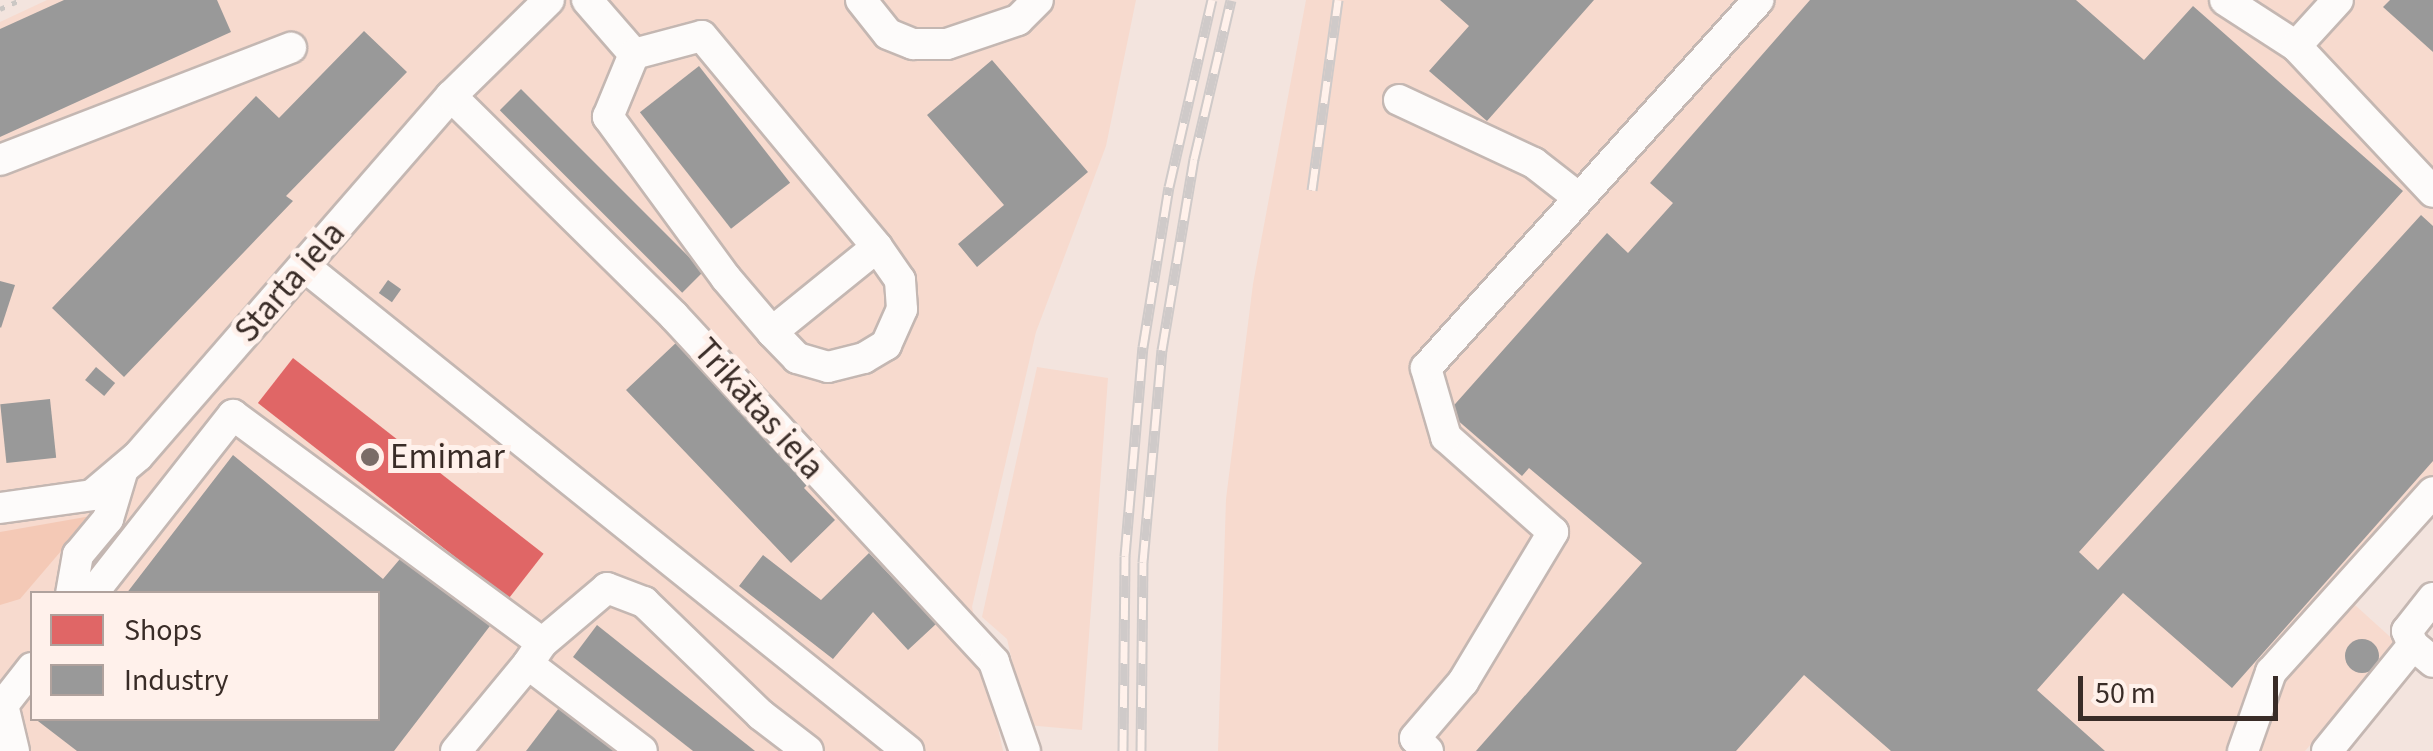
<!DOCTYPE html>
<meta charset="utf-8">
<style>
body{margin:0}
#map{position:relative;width:2433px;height:751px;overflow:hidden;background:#f3e4de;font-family:"Source Sans 3",sans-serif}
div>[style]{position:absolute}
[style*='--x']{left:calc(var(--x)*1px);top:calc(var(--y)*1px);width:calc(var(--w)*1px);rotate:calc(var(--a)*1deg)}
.built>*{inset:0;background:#f7dace}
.green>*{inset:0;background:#f4c9b6}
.shops>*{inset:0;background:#e06666;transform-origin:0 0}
.industry>*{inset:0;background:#999;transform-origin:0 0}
.round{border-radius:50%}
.path>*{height:5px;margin-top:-2.5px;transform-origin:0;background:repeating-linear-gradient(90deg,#cbc7c4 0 5px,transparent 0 13px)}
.roads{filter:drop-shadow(2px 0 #c4b7b2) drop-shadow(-2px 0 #c4b7b2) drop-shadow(0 2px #c4b7b2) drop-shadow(0 -2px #c4b7b2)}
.minor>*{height:30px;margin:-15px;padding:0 15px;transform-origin:15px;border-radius:15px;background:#fdfbfa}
.rail>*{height:11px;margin-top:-5.5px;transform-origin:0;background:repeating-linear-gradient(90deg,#fff1eb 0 22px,#cfcac9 0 44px);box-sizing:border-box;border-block:2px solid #cfcac9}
.dots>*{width:28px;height:28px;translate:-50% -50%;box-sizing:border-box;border:5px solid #fff1eb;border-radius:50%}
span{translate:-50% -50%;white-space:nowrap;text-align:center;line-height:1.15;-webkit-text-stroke:10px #fff1eb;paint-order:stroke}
.street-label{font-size:35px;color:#392c27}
.poi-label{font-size:35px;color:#392c27}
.left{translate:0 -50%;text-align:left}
.legend{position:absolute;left:30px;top:591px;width:350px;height:130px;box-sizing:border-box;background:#fff1eb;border:2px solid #b0a29d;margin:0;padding:12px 18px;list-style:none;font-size:30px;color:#392c27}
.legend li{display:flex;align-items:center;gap:20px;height:50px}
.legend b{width:50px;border:2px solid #b0a29d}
.scale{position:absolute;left:2078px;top:676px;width:200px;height:45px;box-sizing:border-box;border:5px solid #392c27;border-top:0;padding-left:12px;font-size:30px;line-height:35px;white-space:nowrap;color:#392c27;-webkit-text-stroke:8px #fff1eb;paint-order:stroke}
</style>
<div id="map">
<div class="built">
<i style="clip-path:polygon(evenodd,47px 0,1136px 0,1106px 146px,1036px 332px,972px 607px,1003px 751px,0 751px,0 22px,47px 0,32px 594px,378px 594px,378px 718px,32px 718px,32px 594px)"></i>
<i style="clip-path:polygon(1306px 0,2433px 0,2433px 515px,2355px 605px,2398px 644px,2305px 751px,1218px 751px,1226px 499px,1253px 284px)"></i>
<i style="clip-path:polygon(1037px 367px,1108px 378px,1082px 730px,1027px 725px,1007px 639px,982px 617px)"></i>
</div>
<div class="green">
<i style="clip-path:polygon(91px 516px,20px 599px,0 605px,0 532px)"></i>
</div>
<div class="shops">
<i style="left:293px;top:358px;width:318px;height:57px;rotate:38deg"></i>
</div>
<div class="industry">
<i style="clip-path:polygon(64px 0,217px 0,231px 32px,0 137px,0 29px)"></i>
<i style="clip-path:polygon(1440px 0,1594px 0,1487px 121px,1429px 71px,1469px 26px)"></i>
<i style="clip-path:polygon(1810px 0,2076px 0,2144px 60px,2193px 6px,2403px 191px,2079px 552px,2098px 570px,2421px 215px,2433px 226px,2433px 461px,2232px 688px,2123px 593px,2037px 690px,2105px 751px,1891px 751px,1804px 675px,1736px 751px,1476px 751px,1642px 563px,1529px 468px,1522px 476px,1448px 412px,1607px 233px,1628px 253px,1673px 203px,1650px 183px)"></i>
<i style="clip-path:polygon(2390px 0,2433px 0,2433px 52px,2383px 7px)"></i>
<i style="clip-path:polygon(364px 31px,407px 72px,286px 196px,293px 201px,124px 377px,52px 308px,256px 96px,279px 118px)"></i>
<i style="clip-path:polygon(992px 60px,1088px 172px,977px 267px,958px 244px,1004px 205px,927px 115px)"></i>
<i style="left:699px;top:66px;width:148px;height:75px;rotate:52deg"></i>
<i style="left:521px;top:89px;width:258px;height:30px;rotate:45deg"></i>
<i style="left:388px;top:280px;width:16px;height:16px;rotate:35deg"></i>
<i style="clip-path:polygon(0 281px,15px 285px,1px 328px,0 327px)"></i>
<i style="clip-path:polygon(679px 340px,812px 480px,804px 488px,835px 520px,791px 563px,626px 390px)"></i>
<i style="left:96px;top:367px;width:25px;height:17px;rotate:40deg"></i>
<i style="left:50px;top:399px;width:59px;height:50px;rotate:84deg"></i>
<i style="clip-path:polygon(233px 455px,383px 579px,405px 553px,493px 622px,394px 751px,77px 751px,34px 718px,378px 718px,378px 594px,126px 594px)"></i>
<i style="clip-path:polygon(869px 553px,936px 624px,908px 650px,873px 612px,833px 659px,739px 586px,763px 555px,821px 600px)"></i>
<i style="clip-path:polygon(597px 625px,755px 751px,693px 751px,573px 657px)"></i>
<i class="round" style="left:2345px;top:639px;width:34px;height:34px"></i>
<i style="clip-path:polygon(562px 704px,624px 751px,526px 751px)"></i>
</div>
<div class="path">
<i style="--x:0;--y:9;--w:22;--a:-24"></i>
</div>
<div class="roads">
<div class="minor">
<i style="--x:587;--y:0;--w:72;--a:49"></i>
<i style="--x:861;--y:0;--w:43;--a:51.5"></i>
<i style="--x:888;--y:34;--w:27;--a:22"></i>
<i style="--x:913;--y:44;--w:34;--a:0"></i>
<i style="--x:947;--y:44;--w:75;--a:-18.7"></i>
<i style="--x:1018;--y:20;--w:28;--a:-45"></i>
<i style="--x:2225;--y:0;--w:85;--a:32.9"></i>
<i style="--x:2296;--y:46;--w:200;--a:46.8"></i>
<i style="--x:702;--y:36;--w:274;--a:50.3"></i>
<i style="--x:877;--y:247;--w:135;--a:141"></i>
<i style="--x:772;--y:332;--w:71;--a:-130.4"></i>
<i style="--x:726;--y:278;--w:200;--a:-126.2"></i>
<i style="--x:608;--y:117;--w:68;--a:-67.6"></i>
<i style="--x:634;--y:54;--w:70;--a:-14.8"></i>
<i style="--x:2296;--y:46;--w:62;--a:-47.6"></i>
<i style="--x:451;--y:96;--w:313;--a:44.6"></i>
<i style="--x:674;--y:316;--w:471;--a:47.2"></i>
<i style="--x:994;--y:662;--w:94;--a:70.8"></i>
<i style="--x:1399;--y:100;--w:149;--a:25"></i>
<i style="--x:1534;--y:163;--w:57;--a:37.9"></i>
<i style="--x:0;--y:160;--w:312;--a:-21.1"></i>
<i style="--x:304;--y:266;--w:775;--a:38.76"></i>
<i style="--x:772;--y:332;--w:36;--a:46"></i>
<i style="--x:797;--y:358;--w:32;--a:16"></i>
<i style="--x:828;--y:367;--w:37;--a:-14"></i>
<i style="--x:864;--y:358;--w:26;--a:-31"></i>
<i style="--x:886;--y:345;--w:39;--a:-66"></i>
<i style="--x:902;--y:309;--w:29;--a:-94"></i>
<i style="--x:900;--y:280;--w:40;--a:-124.9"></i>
<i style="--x:0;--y:508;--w:93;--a:-8"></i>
<i style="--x:92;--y:495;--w:60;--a:-40.3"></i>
<i style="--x:138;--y:456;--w:477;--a:-49"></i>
<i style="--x:451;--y:96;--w:137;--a:-44.4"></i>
<i style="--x:71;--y:594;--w:40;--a:-80"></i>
<i style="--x:78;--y:555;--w:47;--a:-50.2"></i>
<i style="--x:108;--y:519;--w:52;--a:-73.3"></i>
<i style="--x:92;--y:594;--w:228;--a:-51.8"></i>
<i style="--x:233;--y:415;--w:384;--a:36.4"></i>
<i style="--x:542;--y:643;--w:25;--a:124"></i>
<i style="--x:528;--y:664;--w:143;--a:37.3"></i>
<i style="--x:2433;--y:598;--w:42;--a:128.2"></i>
<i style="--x:2407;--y:631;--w:15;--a:67"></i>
<i style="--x:2413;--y:645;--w:26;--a:40"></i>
<i style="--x:542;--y:643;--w:85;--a:-40.2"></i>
<i style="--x:607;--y:588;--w:40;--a:21"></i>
<i style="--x:644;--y:602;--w:163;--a:44"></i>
<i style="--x:761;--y:715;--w:59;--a:37.5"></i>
<i style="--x:14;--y:751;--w:47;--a:-103.4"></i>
<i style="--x:3;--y:705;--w:47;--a:-51.9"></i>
<i style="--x:456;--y:751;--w:113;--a:-50.4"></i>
<i style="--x:1428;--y:751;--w:18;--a:-135"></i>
<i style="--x:1415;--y:738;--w:74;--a:-49.4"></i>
<i style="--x:1463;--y:682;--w:175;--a:-59"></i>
<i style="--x:1553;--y:532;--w:143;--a:-138.4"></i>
<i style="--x:1446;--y:437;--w:72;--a:-106.2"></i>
<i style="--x:1426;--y:368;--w:496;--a:-47.9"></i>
<i style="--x:2243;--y:751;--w:84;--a:-70.5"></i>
<i style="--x:2271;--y:672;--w:242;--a:-48"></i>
<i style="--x:2327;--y:751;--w:136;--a:-50.9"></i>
</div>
</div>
<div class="rail">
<i style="--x:1312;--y:190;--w:192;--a:-82.2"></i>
<i style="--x:1123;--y:751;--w:195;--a:-89.4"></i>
<i style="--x:1125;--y:556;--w:210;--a:-85.1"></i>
<i style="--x:1143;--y:347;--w:162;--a:-80.8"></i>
<i style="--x:1169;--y:187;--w:192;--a:-77.1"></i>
<i style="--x:1141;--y:751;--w:189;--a:-89.4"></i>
<i style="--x:1143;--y:562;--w:213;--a:-84.9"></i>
<i style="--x:1162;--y:350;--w:194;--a:-80.5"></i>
<i style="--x:1194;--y:159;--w:163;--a:-76.9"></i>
</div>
<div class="dots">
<i style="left:370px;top:457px;background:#7a6c67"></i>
</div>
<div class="street-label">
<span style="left:290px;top:282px;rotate:-49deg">Starta iela</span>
<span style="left:759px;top:409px;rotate:48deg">Trikātas iela</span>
</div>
<div class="poi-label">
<span class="left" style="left:390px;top:457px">Emimar</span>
</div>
<ul class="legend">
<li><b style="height:28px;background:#e06666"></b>Shops</li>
<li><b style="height:28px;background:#999"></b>Industry</li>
</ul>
<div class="scale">50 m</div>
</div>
